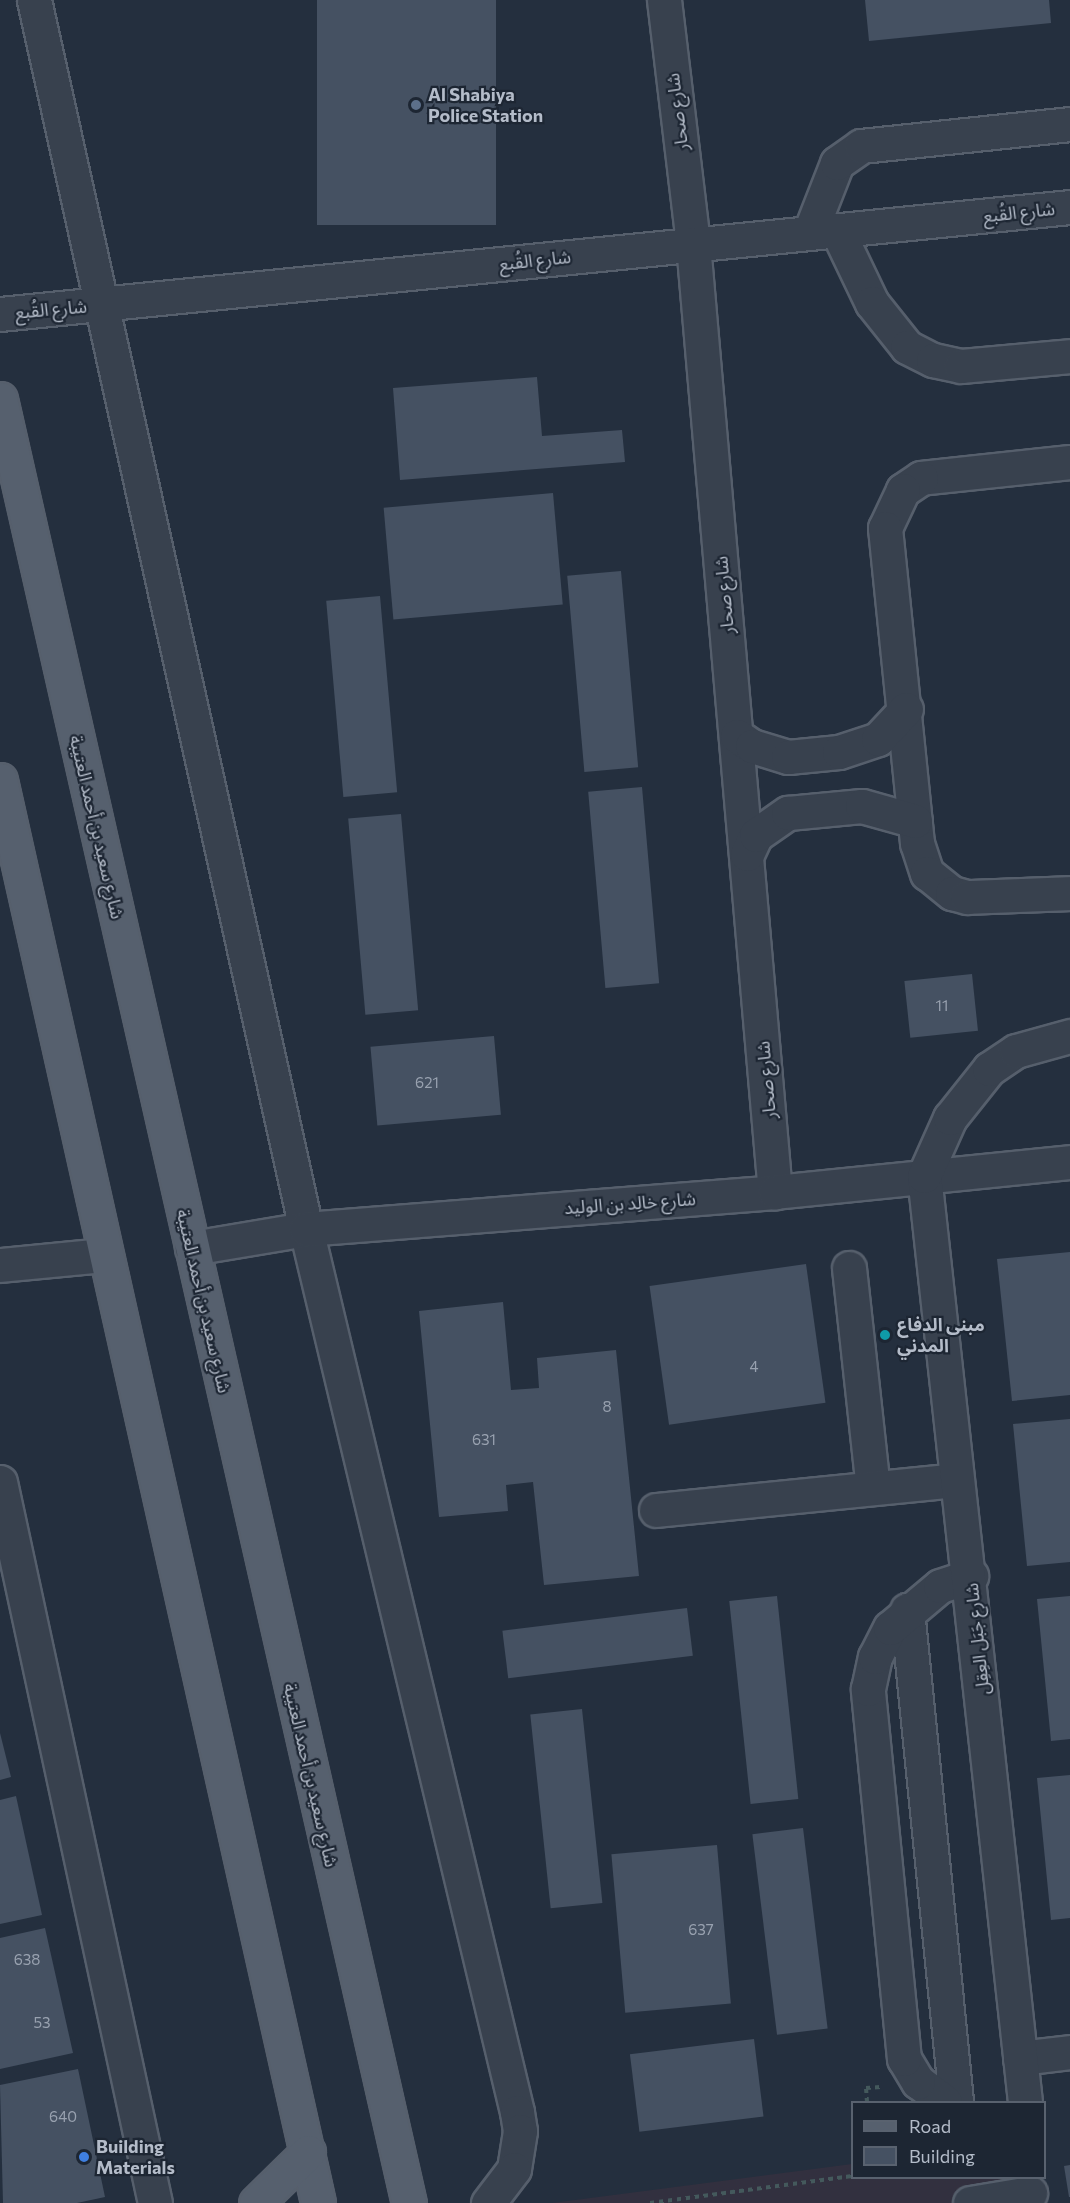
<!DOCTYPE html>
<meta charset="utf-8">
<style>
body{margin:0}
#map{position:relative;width:1070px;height:2203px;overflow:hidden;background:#242f3e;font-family:Commissioner,"Noto Sans Arabic",sans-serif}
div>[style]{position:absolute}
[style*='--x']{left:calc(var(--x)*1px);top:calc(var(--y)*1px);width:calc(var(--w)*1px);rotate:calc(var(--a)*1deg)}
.medical>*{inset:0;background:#32303f}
.building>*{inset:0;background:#455162;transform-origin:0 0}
.path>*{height:4px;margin-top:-2px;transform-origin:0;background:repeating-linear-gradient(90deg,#44595c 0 4.5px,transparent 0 9px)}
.roads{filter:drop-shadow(2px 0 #565f6c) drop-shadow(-2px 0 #565f6c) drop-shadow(0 2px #565f6c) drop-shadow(0 -2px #565f6c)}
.minor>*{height:33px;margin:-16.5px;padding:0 16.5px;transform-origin:16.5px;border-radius:16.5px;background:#38414e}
.major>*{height:33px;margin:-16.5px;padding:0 16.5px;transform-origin:16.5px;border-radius:16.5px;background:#56606e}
.dots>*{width:16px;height:16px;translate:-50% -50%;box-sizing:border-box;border:3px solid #1d2633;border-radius:50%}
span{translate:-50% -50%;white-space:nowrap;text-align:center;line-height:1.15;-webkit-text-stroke:4.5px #1d2633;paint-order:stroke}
.number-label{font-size:15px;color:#98a1af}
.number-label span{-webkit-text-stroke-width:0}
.poi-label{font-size:18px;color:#b4bcc9;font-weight:700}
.left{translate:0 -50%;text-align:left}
.street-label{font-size:18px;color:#b4bcc9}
.legend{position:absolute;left:851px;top:2101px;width:195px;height:78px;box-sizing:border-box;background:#1d2633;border:2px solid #59626f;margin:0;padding:8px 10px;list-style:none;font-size:18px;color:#b4bcc9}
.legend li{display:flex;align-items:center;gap:12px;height:30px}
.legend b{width:30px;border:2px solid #59626f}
</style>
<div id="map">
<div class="medical">
<i style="clip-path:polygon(852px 2164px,852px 2178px,1007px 2178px,1010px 2203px,552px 2203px)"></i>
</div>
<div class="building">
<i style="left:317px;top:0;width:179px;height:225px"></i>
<i style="clip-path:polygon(865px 0,1049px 0,1051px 23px,869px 41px)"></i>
<i style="clip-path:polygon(537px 377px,542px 436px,622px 430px,625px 462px,400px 480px,393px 388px)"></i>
<i style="left:553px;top:493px;width:112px;height:170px;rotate:85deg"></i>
<i style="left:621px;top:571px;width:197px;height:54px;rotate:85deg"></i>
<i style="left:380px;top:596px;width:197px;height:54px;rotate:85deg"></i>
<i style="left:642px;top:787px;width:197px;height:54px;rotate:85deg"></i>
<i style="left:401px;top:814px;width:197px;height:53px;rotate:85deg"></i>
<i style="left:972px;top:974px;width:57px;height:68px;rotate:84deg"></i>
<i style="left:494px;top:1036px;width:79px;height:124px;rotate:85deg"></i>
<i style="clip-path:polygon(1070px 1252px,1070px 1395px,1012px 1401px,997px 1259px)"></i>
<i style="left:806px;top:1264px;width:140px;height:158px;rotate:82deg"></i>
<i style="clip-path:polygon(503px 1302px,511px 1390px,539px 1388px,537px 1358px,616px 1350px,639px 1576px,544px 1585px,533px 1482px,506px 1485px,508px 1511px,439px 1517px,419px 1311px)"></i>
<i style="clip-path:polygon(1070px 1419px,1070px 1562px,1027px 1566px,1013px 1424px)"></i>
<i style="left:777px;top:1596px;width:204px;height:48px;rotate:84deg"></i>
<i style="clip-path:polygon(1070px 1596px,1070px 1739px,1051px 1741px,1037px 1599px)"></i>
<i style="left:687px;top:1608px;width:48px;height:186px;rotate:83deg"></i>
<i style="left:582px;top:1709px;width:195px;height:52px;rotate:84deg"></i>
<i style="clip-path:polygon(0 1733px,11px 1777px,0 1780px)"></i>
<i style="clip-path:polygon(1070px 1775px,1070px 1918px,1051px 1920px,1037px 1778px)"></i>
<i style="clip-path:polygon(16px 1796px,42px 1915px,0 1924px,0 1800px)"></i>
<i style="left:803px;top:1828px;width:202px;height:51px;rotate:83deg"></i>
<i style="left:717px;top:1845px;width:159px;height:106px;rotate:85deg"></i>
<i style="clip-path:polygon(45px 1928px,73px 2053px,0 2069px,0 1938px)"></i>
<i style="left:754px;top:2039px;width:78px;height:125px;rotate:83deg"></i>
<i style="clip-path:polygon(78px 2069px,105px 2197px,77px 2203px,3px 2203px,0 2085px)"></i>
<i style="clip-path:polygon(1070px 2165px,1070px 2197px,1069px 2197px,1064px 2166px)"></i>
</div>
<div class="path">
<i style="--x:867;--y:2102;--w:14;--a:-94"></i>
<i style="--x:866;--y:2088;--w:15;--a:-4"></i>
<i style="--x:650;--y:2203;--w:204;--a:-7.6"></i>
</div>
<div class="roads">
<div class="minor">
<i style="--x:34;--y:0;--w:1259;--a:77.52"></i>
<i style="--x:306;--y:1229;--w:908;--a:76.56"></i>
<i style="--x:517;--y:2112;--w:19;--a:81"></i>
<i style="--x:520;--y:2131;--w:38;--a:99"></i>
<i style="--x:514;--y:2169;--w:43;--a:127.4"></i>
<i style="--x:664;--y:0;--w:246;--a:83.2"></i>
<i style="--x:693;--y:244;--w:952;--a:85.06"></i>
<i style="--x:837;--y:230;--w:81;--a:64.4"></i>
<i style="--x:872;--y:303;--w:56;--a:51.5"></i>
<i style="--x:907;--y:347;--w:29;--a:27"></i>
<i style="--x:933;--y:360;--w:29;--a:12"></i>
<i style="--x:961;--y:366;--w:109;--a:-5.2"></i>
<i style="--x:810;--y:232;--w:74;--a:-68.6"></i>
<i style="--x:837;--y:163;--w:29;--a:-35"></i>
<i style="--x:861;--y:146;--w:210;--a:-6"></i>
<i style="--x:0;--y:314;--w:1075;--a:-5.71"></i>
<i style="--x:1070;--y:462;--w:150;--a:173.9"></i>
<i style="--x:921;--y:478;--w:22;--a:146"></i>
<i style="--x:903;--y:490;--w:42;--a:115.3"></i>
<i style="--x:885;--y:528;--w:317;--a:84.2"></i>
<i style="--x:917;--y:843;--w:32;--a:72"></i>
<i style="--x:927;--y:873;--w:32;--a:39"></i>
<i style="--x:952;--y:893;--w:16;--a:15"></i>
<i style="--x:967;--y:897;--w:103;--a:-2.2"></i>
<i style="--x:737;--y:736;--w:18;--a:34"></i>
<i style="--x:752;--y:746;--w:38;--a:17"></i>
<i style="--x:788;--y:757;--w:51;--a:-5.6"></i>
<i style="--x:839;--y:752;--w:41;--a:-18.4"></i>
<i style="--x:878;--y:739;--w:41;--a:-47"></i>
<i style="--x:747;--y:854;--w:21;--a:-65"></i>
<i style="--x:756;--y:835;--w:39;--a:-35"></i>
<i style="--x:788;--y:813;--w:74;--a:-5.4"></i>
<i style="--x:862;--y:806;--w:55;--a:15.8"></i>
<i style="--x:192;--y:1248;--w:116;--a:-9.5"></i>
<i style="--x:306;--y:1229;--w:470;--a:-4.5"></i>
<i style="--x:775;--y:1192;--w:297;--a:-5.8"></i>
<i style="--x:0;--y:1265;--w:103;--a:-5.5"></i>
<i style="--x:849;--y:1268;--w:221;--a:83.8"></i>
<i style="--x:0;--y:1482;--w:737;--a:77.87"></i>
<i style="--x:656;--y:1510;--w:302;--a:-5.7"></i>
<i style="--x:907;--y:1610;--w:494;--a:84.3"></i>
<i style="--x:1020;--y:2058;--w:50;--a:-6.8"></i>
<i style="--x:945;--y:2102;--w:34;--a:-143"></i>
<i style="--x:918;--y:2082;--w:27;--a:-121"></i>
<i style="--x:904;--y:2059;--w:372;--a:-95.6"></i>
<i style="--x:868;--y:1689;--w:33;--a:-78"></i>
<i style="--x:875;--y:1657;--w:33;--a:-63"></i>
<i style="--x:890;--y:1628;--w:65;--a:-40"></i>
<i style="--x:940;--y:1586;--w:33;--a:-18"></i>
<i style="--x:1025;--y:2102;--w:931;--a:-96.22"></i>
<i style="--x:924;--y:1176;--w:64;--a:-65.9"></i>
<i style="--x:950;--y:1118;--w:63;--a:-51.5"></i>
<i style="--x:989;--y:1069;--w:32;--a:-34"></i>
<i style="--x:1016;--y:1051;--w:56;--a:-15.5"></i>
<i style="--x:970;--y:2203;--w:61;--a:-9.5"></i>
</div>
<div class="major">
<i style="--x:0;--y:399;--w:1850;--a:77.23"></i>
<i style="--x:0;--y:780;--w:1458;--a:77.4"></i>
<i style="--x:256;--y:2203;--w:73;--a:-44.4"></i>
</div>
</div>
<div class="dots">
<i style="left:416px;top:105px;background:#5c6f8a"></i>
<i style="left:885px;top:1335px;background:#0f9aa8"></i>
<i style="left:84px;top:2157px;background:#3f7fe0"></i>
</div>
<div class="number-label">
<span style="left:942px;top:1006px">11</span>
<span style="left:427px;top:1083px">621</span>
<span style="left:754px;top:1367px">4</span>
<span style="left:607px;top:1407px">8</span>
<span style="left:484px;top:1440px">631</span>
<span style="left:701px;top:1930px">637</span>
<span style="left:27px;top:1960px">638</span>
<span style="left:42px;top:2023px">53</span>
<span style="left:63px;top:2117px">640</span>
</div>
<div class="poi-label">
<span class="left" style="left:428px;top:105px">Al Shabiya<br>Police Station</span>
<span class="left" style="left:897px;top:1335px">مبنى الدفاع<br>المدني</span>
<span class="left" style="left:96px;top:2157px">Building<br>Materials</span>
</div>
<div class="street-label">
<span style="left:677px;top:112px;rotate:-97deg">شارع صحار</span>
<span style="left:1019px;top:212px;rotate:-6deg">شارع القُبع</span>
<span style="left:535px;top:260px;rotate:-6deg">شارع القُبع</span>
<span style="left:51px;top:309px;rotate:-5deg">شارع القُبع</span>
<span style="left:724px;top:595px;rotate:-95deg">شارع صحار</span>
<span style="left:97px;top:827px;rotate:77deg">شارع سعيد بن أحمد العتيبة</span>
<span style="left:766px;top:1080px;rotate:-95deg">شارع صحار</span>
<span style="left:630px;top:1203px;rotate:-4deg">شارع خالِد بن الوليد</span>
<span style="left:204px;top:1301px;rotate:77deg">شارع سعيد بن أحمد العتيبة</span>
<span style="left:977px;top:1639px;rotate:-96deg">شارع جَبَل العِقِل</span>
<span style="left:311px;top:1775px;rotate:77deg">شارع سعيد بن أحمد العتيبة</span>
</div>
<ul class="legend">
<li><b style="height:8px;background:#56606e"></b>Road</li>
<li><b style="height:16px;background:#455162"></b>Building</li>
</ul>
</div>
